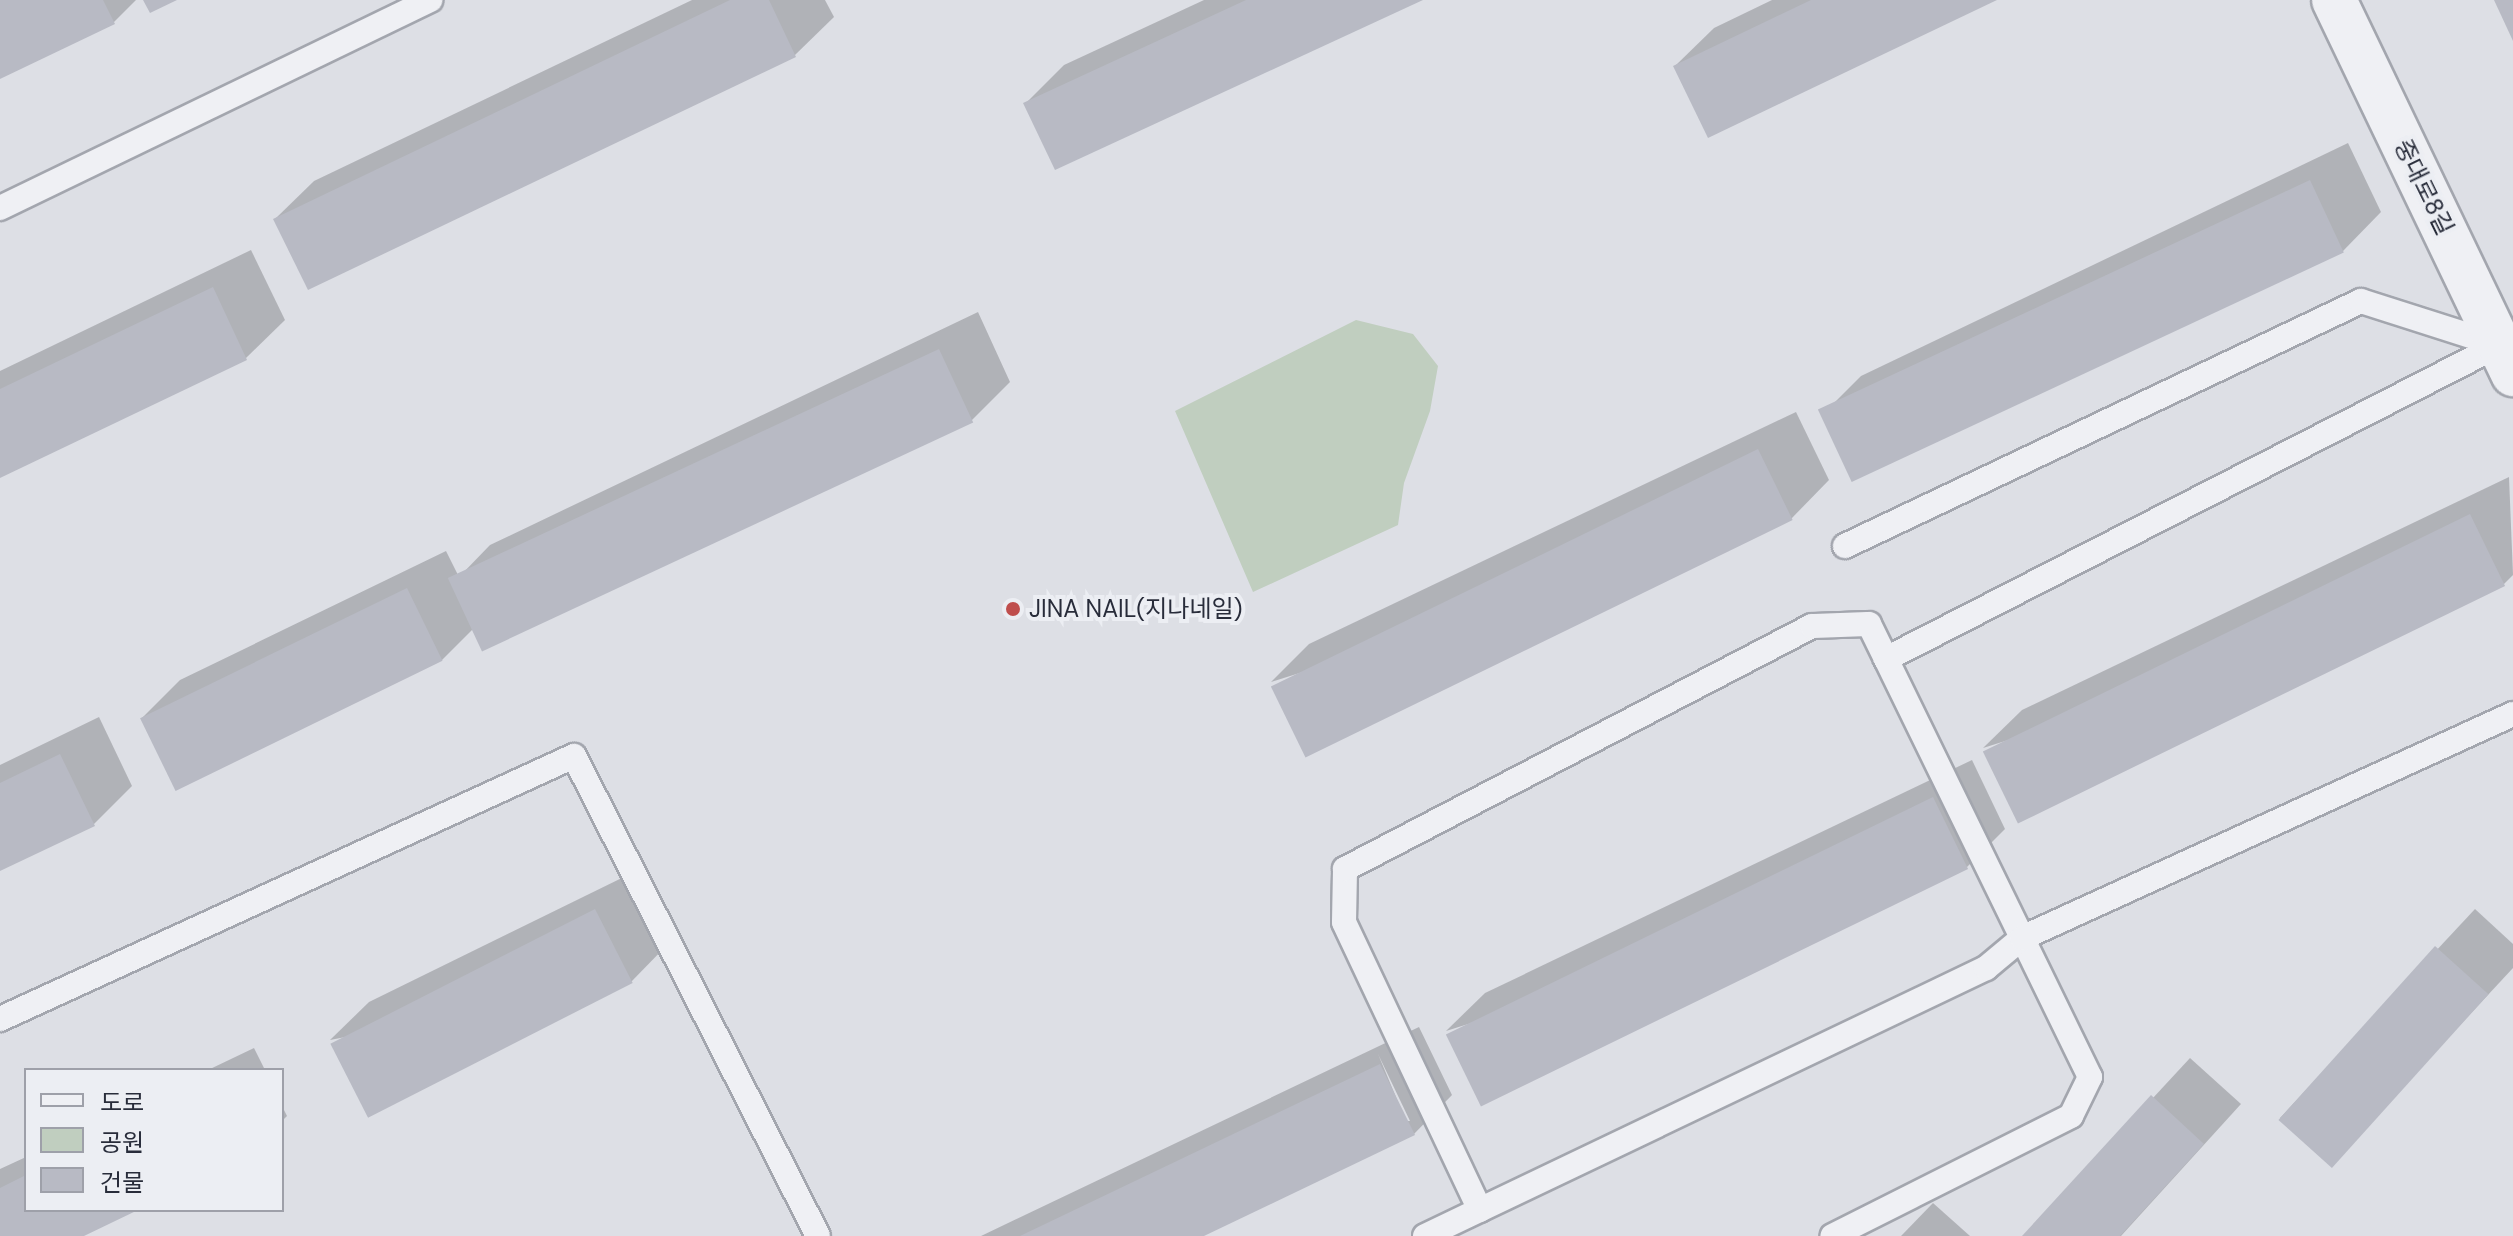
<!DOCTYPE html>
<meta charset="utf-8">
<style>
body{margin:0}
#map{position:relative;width:2513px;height:1236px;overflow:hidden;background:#dddfe5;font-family:"DM Sans","Noto Sans KR",sans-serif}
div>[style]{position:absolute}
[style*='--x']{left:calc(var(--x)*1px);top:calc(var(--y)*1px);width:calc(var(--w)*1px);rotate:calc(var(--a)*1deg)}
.green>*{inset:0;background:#c0cebf}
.shadow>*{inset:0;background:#0003}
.building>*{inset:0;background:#b8bac4;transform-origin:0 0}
.roads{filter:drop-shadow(2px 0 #a3a6ae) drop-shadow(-2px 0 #a3a6ae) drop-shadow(0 2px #a3a6ae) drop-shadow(0 -2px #a3a6ae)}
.service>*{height:24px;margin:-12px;padding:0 12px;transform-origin:12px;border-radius:12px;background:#eff0f4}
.minor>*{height:44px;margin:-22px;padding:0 22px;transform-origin:22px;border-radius:22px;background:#eff0f4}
.dots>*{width:22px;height:22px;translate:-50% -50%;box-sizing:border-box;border:4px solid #eceef3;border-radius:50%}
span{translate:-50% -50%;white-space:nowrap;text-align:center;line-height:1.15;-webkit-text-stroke:8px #eceef3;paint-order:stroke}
.street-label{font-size:24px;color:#282c3a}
.poi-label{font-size:24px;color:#282c3a}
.left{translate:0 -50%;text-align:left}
.legend{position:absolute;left:24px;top:1068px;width:260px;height:144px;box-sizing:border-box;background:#eceef3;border:2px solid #9ea0a9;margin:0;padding:10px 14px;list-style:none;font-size:24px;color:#282c3a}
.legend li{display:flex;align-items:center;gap:16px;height:40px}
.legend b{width:40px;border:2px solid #9ea0a9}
</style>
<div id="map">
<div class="green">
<i style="clip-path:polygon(1356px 320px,1413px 334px,1438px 366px,1430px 411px,1404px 483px,1398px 525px,1253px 592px,1175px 411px)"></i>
</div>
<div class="shadow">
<i style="clip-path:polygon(0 0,136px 0,114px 22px,0 77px)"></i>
<i style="clip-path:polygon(692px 0,825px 0,834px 17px,795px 55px,308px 288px,275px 219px,314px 181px)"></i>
<i style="clip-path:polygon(1204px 0,1418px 0,1026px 103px,1064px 65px)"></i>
<i style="clip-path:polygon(1772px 0,1992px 0,1675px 66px,1714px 28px)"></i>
<i style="clip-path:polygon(2348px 143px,2381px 212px,2343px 251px,1823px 414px,1861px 376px)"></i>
<i style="clip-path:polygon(251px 250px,285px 320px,246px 358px,0 476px,0 371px)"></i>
<i style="clip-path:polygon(978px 312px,1010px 382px,972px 420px,474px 628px,442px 660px,142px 718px,180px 680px,446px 551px,459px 577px,490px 545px)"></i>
<i style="clip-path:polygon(1796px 412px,1829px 480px,1791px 519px,1271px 682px,1309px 644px)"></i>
<i style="clip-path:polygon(2509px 477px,2513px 575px,2504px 584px,1983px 748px,2022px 710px)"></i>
<i style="clip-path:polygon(99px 717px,132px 786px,94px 824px,0 869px,0 765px)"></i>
<i style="clip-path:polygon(1972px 760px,2005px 829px,1967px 867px,1446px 1031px,1485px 993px)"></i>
<i style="clip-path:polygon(634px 872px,669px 943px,631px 982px,330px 1040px,369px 1002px)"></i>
<i style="clip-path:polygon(2475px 909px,2513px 944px,2513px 968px,2331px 1164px,2280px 1118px)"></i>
<i style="clip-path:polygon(evenodd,1419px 1027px,1452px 1095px,1414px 1134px,1200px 1236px,981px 1236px,1419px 1027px,1378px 1054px,1410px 1121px,1406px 1121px,1378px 1054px)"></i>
<i style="clip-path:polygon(254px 1048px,265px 1070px,208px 1070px)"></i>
<i style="clip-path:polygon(2190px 1058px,2241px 1104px,2121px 1236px,2025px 1236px)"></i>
<i style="clip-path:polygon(282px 1106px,287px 1116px,282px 1121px)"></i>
<i style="clip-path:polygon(26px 1157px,26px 1210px,133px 1210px,79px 1236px,0 1236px,0 1169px)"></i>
<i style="clip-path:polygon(1933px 1203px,1970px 1236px,1901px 1236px)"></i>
</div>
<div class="building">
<i style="clip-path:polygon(0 0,103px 0,115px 24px,0 79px)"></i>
<i style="clip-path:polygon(143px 0,177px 0,150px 13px)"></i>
<i style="clip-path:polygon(730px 0,769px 0,796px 57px,308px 290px,273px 219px)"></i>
<i style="clip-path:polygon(1246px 0,1423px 0,1055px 170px,1023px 103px)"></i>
<i style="clip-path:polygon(1811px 0,1997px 0,1708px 138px,1673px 66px)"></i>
<i style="clip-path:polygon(2494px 0,2513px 0,2513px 41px)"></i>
<i style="left:2310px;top:180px;width:80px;height:543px;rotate:65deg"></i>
<i style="clip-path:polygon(213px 287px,247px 360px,0 478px,0 389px)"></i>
<i style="left:939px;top:349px;width:81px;height:542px;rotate:65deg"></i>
<i style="left:1758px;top:449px;width:79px;height:542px;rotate:64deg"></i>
<i style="left:2470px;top:514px;width:80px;height:542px;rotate:64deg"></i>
<i style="left:407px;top:588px;width:81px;height:297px;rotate:64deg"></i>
<i style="clip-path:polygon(60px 754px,95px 826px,0 871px,0 783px)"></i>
<i style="left:1933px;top:797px;width:80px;height:542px;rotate:64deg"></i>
<i style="left:595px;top:909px;width:83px;height:297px;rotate:63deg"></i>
<i style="left:2435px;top:946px;width:72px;height:234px;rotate:42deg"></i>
<i style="clip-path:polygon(1380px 1064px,1415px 1135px,1204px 1236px,1020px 1236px)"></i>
<i style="clip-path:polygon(2151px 1095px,2204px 1144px,2120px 1236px,2022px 1236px)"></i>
<i style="clip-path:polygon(26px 1175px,26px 1210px,138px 1210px,84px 1236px,0 1236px,0 1188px)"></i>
</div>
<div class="roads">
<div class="service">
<i style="--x:0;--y:208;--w:478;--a:-25.8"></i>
<i style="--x:1845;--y:546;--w:571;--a:-25.4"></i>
<i style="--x:2361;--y:301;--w:145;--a:17.7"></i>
<i style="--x:2499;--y:345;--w:689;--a:152.88"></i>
<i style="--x:0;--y:1019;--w:631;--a:-24.62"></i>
<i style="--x:574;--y:756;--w:538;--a:63.05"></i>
<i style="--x:1480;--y:1210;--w:318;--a:-115.3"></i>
<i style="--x:1344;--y:922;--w:53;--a:-88.9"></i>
<i style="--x:1345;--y:869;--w:526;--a:-27.49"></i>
<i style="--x:1812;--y:626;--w:57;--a:-2"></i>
<i style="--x:1869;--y:624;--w:504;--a:63.99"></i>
<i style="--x:2090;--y:1077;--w:43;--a:116"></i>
<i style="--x:2071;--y:1116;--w:267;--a:153.3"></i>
<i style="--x:1425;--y:1236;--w:622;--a:-25.53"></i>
<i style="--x:1986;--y:968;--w:47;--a:-39.8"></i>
<i style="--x:2022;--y:938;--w:540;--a:-24.52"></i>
</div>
<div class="minor">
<i style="--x:2334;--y:0;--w:415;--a:64.4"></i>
</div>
</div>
<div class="dots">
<i style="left:1013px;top:609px;background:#bf4e4d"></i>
</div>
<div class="street-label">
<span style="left:2424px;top:187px;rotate:64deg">중대로8길</span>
</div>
<div class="poi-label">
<span class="left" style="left:1029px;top:609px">JINA NAIL(지나네일)</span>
</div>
<ul class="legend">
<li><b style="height:10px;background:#eff0f4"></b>도로</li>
<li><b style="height:22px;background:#c0cebf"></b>공원</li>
<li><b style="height:22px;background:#b8bac4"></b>건물</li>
</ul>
</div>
